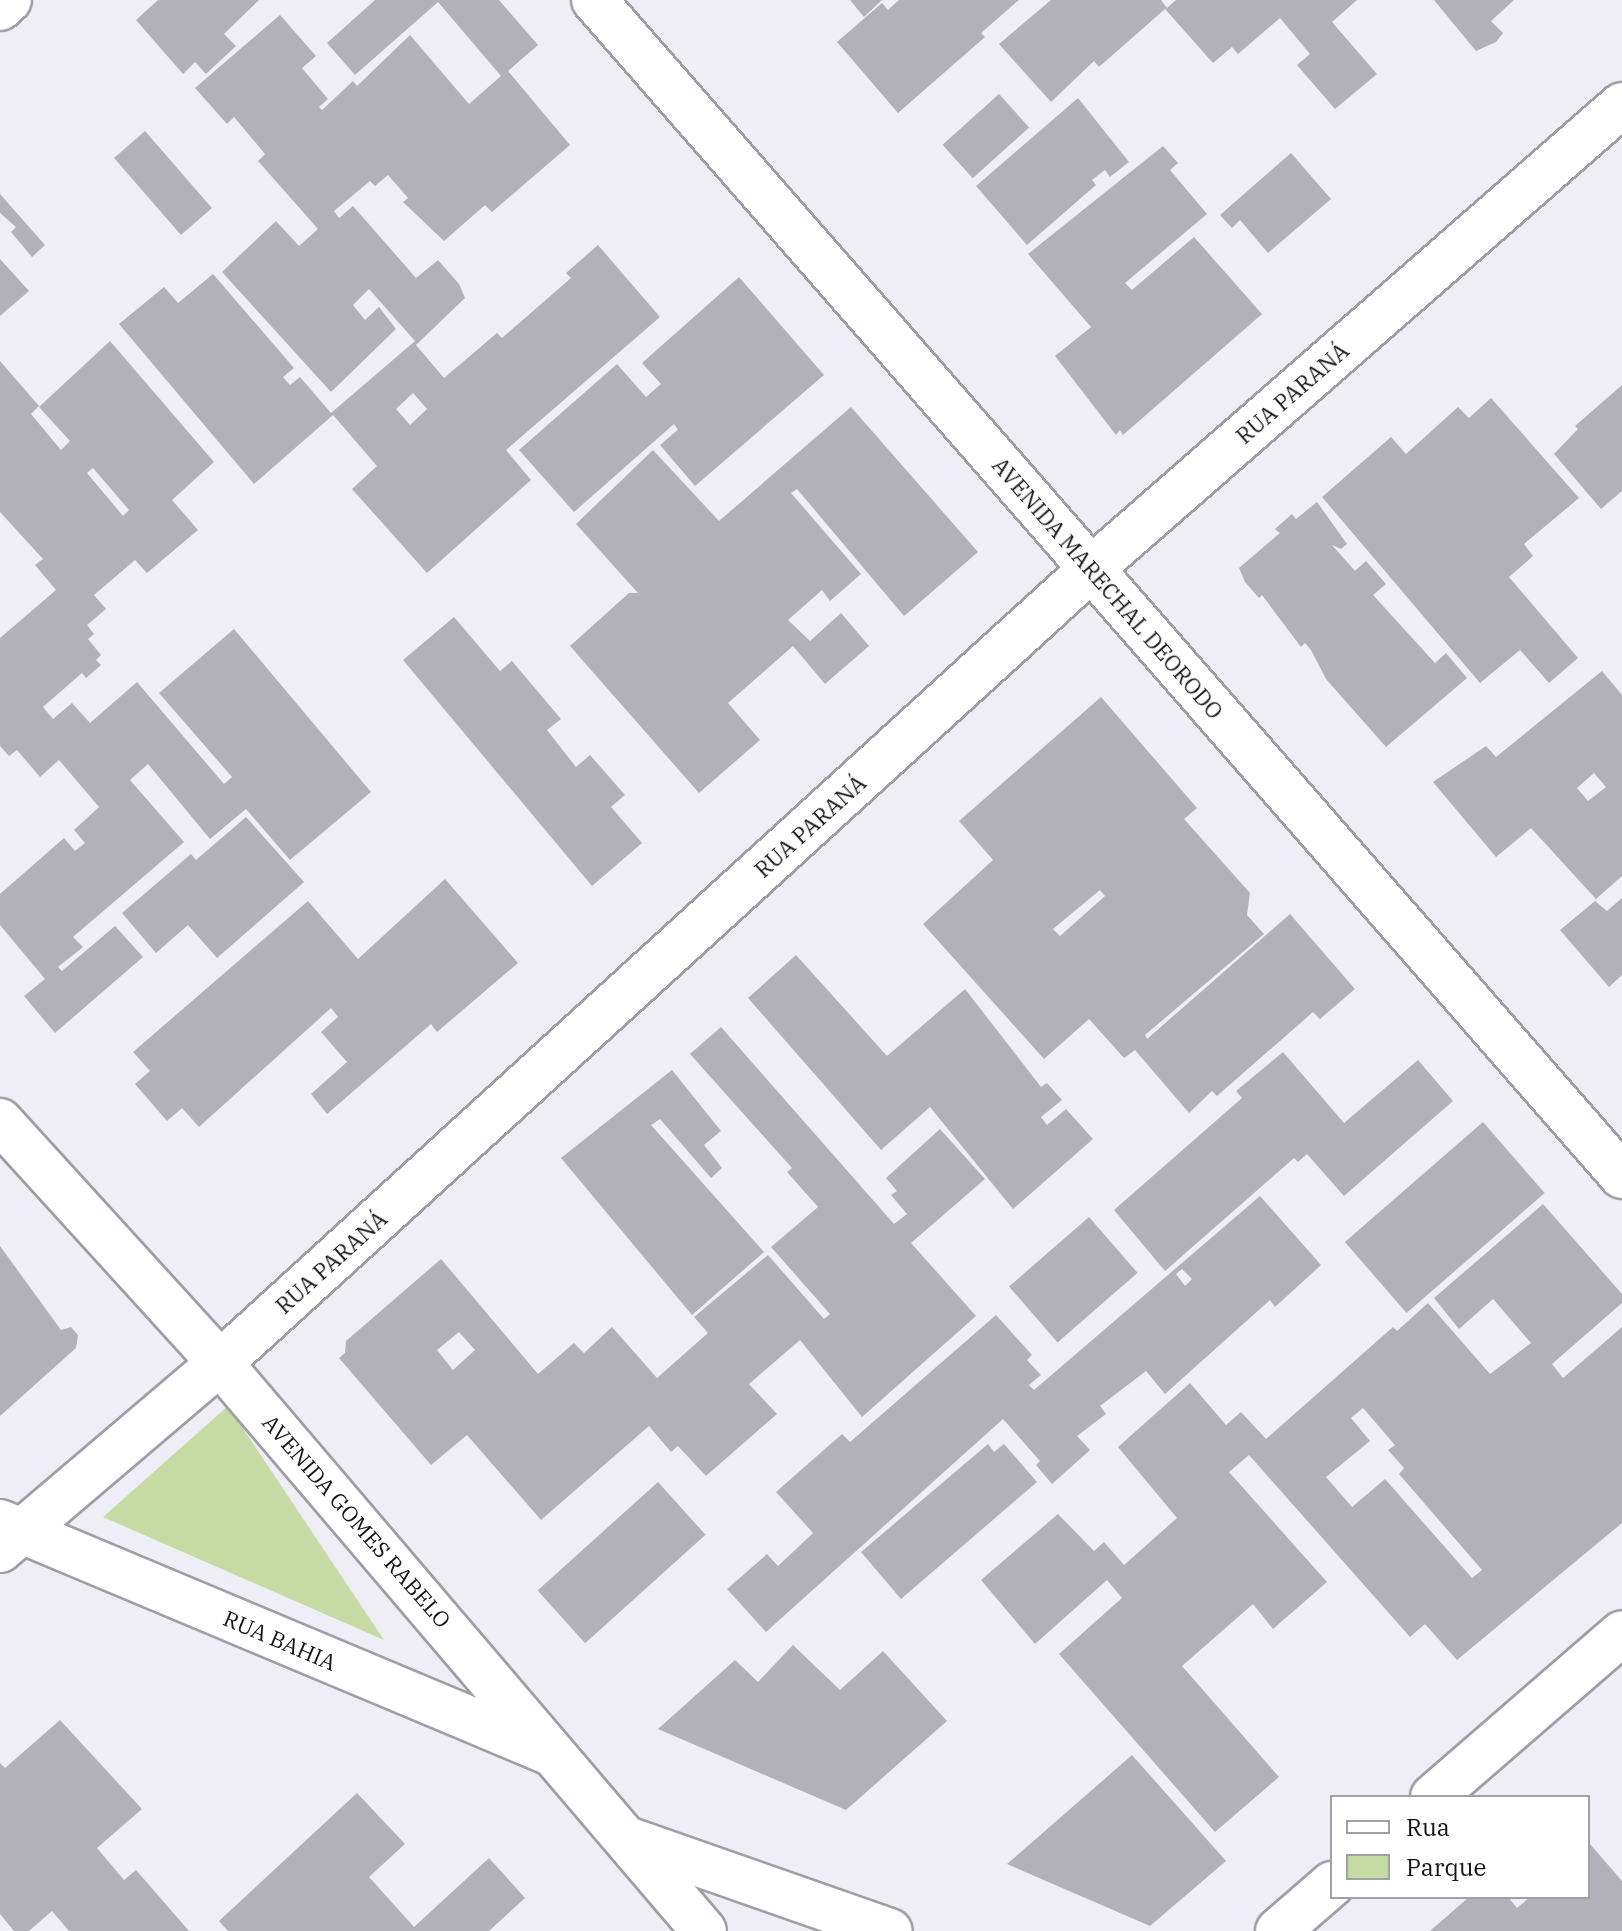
<!DOCTYPE html>
<meta charset="utf-8">
<style>
body{margin:0}
#map{position:relative;width:1622px;height:1931px;overflow:hidden;background:#efedf6;font-family:"IBM Plex Serif",serif}
div>[style]{position:absolute}
[style*='--x']{left:calc(var(--x)*1px);top:calc(var(--y)*1px);width:calc(var(--w)*1px);rotate:calc(var(--a)*1deg)}
.green>*{inset:0;background:#c6daa3}
.building>*{inset:0;background:#b2b1ba;transform-origin:0 0}
.roads{filter:drop-shadow(2px 0 #9f9ea6) drop-shadow(-2px 0 #9f9ea6) drop-shadow(0 2px #9f9ea6) drop-shadow(0 -2px #9f9ea6)}
.street>*{height:44px;margin:-22px;padding:0 22px;transform-origin:22px;border-radius:22px;background:#fff}
span{translate:-50% -50%;white-space:nowrap;text-align:center;line-height:1.15;-webkit-text-stroke:6px #fff;paint-order:stroke}
.street-label{font-size:22px;color:#141417}
.legend{position:absolute;left:1330px;top:1795px;width:260px;height:104px;box-sizing:border-box;background:#fff;border:2px solid #a1a1a2;margin:0;padding:10px 14px;list-style:none;font-size:24px;color:#141417}
.legend li{display:flex;align-items:center;gap:16px;height:40px}
.legend b{width:40px;border:2px solid #a1a1a2}
</style>
<div id="map">
<div class="green">
<i style="clip-path:polygon(228px 1406px,384px 1640px,103px 1517px)"></i>
</div>
<div class="building">
<i style="clip-path:polygon(158px 0,259px 0,224px 34px,236px 46px,206px 74px,195px 62px,183px 74px,136px 20px)"></i>
<i style="clip-path:polygon(evenodd,375px 0,499px 0,538px 45px,508px 71px,570px 145px,492px 212px,485px 205px,444px 241px,403px 202px,408px 198px,388px 175px,375px 186px,370px 181px,334px 211px,339px 218px,353px 206px,416px 278px,438px 260px,459px 284px,465px 298px,416px 345px,444px 378px,497px 333px,502px 338px,571px 278px,566px 273px,598px 245px,660px 317px,506px 450px,531px 480px,427px 573px,352px 489px,377px 466px,333px 415px,254px 484px,119px 324px,164px 287px,178px 303px,213px 274px,294px 368px,283px 377px,290px 385px,300px 377px,331px 413px,415px 341px,369px 289px,353px 305px,365px 320px,379px 307px,396px 329px,331px 392px,222px 272px,276px 221px,299px 246px,318px 229px,258px 161px,265px 154px,234px 117px,227px 124px,195px 88px,280px 15px,316px 56px,302px 68px,328px 99px,319px 107px,322px 110px,353px 81px,357px 86px,410px 35px,469px 104px,501px 76px,438px 2px,355px 75px,327px 43px,375px 0,413px 393px,427px 409px,410px 425px,396px 409px,413px 393px)"></i>
<i style="clip-path:polygon(850px 0,882px 0,864px 17px)"></i>
<i style="clip-path:polygon(899px 0,1019px 0,981px 33px,985px 37px,898px 113px,837px 42px,882px 3px,888px 10px)"></i>
<i style="clip-path:polygon(1051px 0,1161px 0,1167px 8px,1176px 0,1357px 0,1332px 22px,1377px 74px,1335px 109px,1297px 65px,1310px 54px,1280px 18px,1238px 54px,1232px 47px,1213px 63px,1165px 9px,1099px 67px,1094px 61px,1051px 102px,999px 44px)"></i>
<i style="clip-path:polygon(1434px 0,1514px 0,1491px 21px,1503px 33px,1496px 42px,1476px 51px)"></i>
<i style="left:999px;top:94px;width:45px;height:76px;rotate:48deg"></i>
<i style="clip-path:polygon(1078px 98px,1129px 162px,1110px 177px,1105px 170px,1092px 180px,1096px 185px,1027px 245px,976px 186px)"></i>
<i style="left:145px;top:131px;width:102px;height:41px;rotate:49deg"></i>
<i style="clip-path:polygon(1163px 146px,1178px 163px,1170px 170px,1207px 214px,1125px 283px,1132px 290px,1194px 237px,1262px 314px,1123px 435px,1120px 430px,1116px 435px,1055px 356px,1091px 327px,1028px 254px)"></i>
<i style="clip-path:polygon(1291px 153px,1331px 199px,1268px 253px,1240px 220px,1232px 228px,1220px 215px)"></i>
<i style="clip-path:polygon(0 194px,45px 245px,32px 257px,11px 232px,16px 227px,0 213px)"></i>
<i style="clip-path:polygon(0 259px,29px 291px,0 316px)"></i>
<i style="clip-path:polygon(739px 277px,824px 375px,695px 486px,660px 445px,709px 403px,678px 430px,674px 424px,574px 512px,519px 450px,617px 364px,646px 397px,661px 384px,642px 363px)"></i>
<i style="clip-path:polygon(evenodd,110px 341px,214px 462px,172px 500px,198px 530px,147px 573px,135px 560px,94px 595px,106px 609px,87px 625px,94px 634px,88px 639px,101px 655px,96px 660px,101px 665px,86px 678px,82px 673px,43px 707px,53px 719px,72px 703px,90px 723px,137px 682px,224px 784px,232px 777px,159px 693px,234px 629px,371px 792px,290px 860px,246px 809px,210px 839px,148px 764px,130px 780px,184px 842px,73px 937px,83px 947px,58px 967px,62px 971px,115px 926px,143px 957px,55px 1033px,24px 996px,45px 979px,0 925px,0 894px,64px 838px,75px 851px,85px 843px,74px 830px,99px 807px,59px 760px,40px 777px,17px 750px,9px 756px,0 746px,0 638px,56px 590px,35px 565px,43px 559px,0 512px,0 361px,39px 406px,31px 414px,61px 450px,70px 441px,39px 407px,110px 341px,93px 468px,129px 510px,123px 516px,87px 473px,93px 468px)"></i>
<i style="clip-path:polygon(1622px 385px,1622px 491px,1601px 509px,1554px 454px,1578px 429px,1575px 426px)"></i>
<i style="clip-path:polygon(1491px 398px,1579px 498px,1524px 544px,1533px 556px,1509px 577px,1578px 658px,1549px 683px,1520px 650px,1480px 683px,1322px 497px,1391px 437px,1406px 454px,1458px 407px,1469px 418px)"></i>
<i style="clip-path:polygon(851px 407px,978px 552px,904px 616px,797px 489px,791px 493px,861px 574px,830px 601px,822px 590px,788px 620px,810px 641px,841px 613px,869px 646px,825px 684px,793px 646px,728px 703px,760px 740px,699px 793px,570px 646px,629px 593px,638px 593px,576px 524px,653px 450px,719px 521px)"></i>
<i style="clip-path:polygon(1317px 502px,1347px 544px,1341px 549px,1332px 545px,1355px 571px,1366px 561px,1386px 584px,1373px 595px,1435px 663px,1446px 653px,1467px 678px,1386px 747px,1326px 679px,1311px 650px,1305px 643px,1301px 647px,1262px 595px,1259px 598px,1245px 582px,1239px 568px,1280px 533px,1275px 529px,1292px 514px,1296px 519px)"></i>
<i style="clip-path:polygon(454px 617px,500px 671px,512px 661px,561px 719px,547px 730px,576px 767px,590px 755px,625px 795px,611px 807px,642px 843px,592px 886px,403px 660px)"></i>
<i style="clip-path:polygon(evenodd,1602px 671px,1622px 695px,1622px 876px,1596px 899px,1531px 828px,1496px 857px,1433px 782px,1486px 746px,1496px 757px,1602px 671px,1594px 773px,1606px 787px,1588px 801px,1577px 788px,1594px 773px)"></i>
<i style="clip-path:polygon(evenodd,1101px 697px,1197px 808px,1184px 819px,1250px 893px,1247px 915px,1264px 934px,1145px 1035px,1147px 1039px,1290px 914px,1355px 989px,1320px 1019px,1313px 1012px,1217px 1096px,1212px 1091px,1189px 1113px,1135px 1050px,1124px 1058px,1089px 1019px,1044px 1059px,923px 924px,993px 860px,959px 821px,1101px 697px,1100px 890px,1105px 896px,1060px 936px,1053px 929px,1100px 890px)"></i>
<i style="clip-path:polygon(246px 817px,304px 882px,217px 958px,188px 925px,156px 953px,122px 913px,191px 854px,196px 860px)"></i>
<i style="clip-path:polygon(445px 879px,518px 963px,437px 1032px,431px 1024px,327px 1114px,311px 1094px,347px 1062px,321px 1032px,338px 1017px,331px 1008px,199px 1127px,182px 1108px,167px 1121px,135px 1084px,150px 1071px,133px 1052px,308px 901px,358px 959px)"></i>
<i style="clip-path:polygon(1622px 898px,1622px 975px,1609px 987px,1560px 930px,1595px 901px,1607px 911px)"></i>
<i style="clip-path:polygon(796px 955px,887px 1056px,965px 989px,1041px 1087px,1047px 1083px,1062px 1100px,1041px 1117px,1047px 1125px,1066px 1109px,1093px 1139px,1013px 1209px,930px 1107px,881px 1150px,748px 998px)"></i>
<i style="clip-path:polygon(evenodd,721px 1027px,894px 1224px,907px 1214px,891px 1195px,897px 1191px,886px 1178px,940px 1129px,985px 1179px,911px 1243px,976px 1316px,862px 1417px,800px 1340px,749px 1384px,777px 1414px,706px 1476px,678px 1446px,671px 1452px,649px 1426px,541px 1520px,467px 1435px,431px 1465px,339px 1358px,345px 1353px,346px 1341px,441px 1259px,538px 1374px,574px 1343px,584px 1353px,612px 1327px,657px 1378px,708px 1333px,694px 1317px,768px 1255px,824px 1319px,830px 1314px,771px 1247px,818px 1207px,787px 1172px,792px 1168px,690px 1054px,721px 1027px,459px 1332px,475px 1350px,453px 1370px,437px 1350px,459px 1332px)"></i>
<i style="clip-path:polygon(1283px 1052px,1344px 1123px,1418px 1060px,1453px 1101px,1344px 1196px,1307px 1154px,1298px 1162px,1294px 1158px,1165px 1271px,1114px 1210px,1242px 1098px,1236px 1091px)"></i>
<i style="clip-path:polygon(672px 1070px,721px 1131px,704px 1145px,722px 1168px,711px 1178px,660px 1119px,651px 1125px,764px 1252px,692px 1315px,561px 1158px)"></i>
<i style="left:1483px;top:1122px;width:94px;height:183px;rotate:49deg"></i>
<i style="clip-path:polygon(evenodd,1260px 1196px,1321px 1265px,1275px 1307px,1270px 1300px,1165px 1394px,1146px 1371px,1100px 1406px,1106px 1414px,1077px 1436px,1090px 1450px,1052px 1484px,1036px 1465px,1040px 1461px,1003px 1419px,766px 1632px,727px 1589px,767px 1554px,778px 1566px,813px 1533px,776px 1492px,842px 1434px,850px 1442px,996px 1315px,1032px 1355px,1027px 1360px,1041px 1375px,1029px 1385px,1034px 1390px,1260px 1196px,1182px 1269px,1192px 1279px,1185px 1286px,1176px 1274px,1182px 1269px)"></i>
<i style="clip-path:polygon(evenodd,1543px 1204px,1622px 1294px,1622px 1303px,1552px 1364px,1563px 1378px,1622px 1327px,1622px 1523px,1457px 1660px,1425px 1624px,1410px 1637px,1249px 1455px,1229px 1472px,1327px 1582px,1273px 1629px,1253px 1604px,1182px 1666px,1279px 1777px,1215px 1832px,1059px 1654px,1122px 1598px,1107px 1580px,1035px 1644px,981px 1580px,1058px 1514px,1094px 1551px,1104px 1542px,1124px 1565px,1177px 1518px,1118px 1447px,1190px 1383px,1226px 1425px,1241px 1412px,1266px 1439px,1393px 1327px,1397px 1331px,1428px 1303px,1490px 1374px,1531px 1343px,1493px 1299px,1459px 1329px,1434px 1298px,1543px 1204px,1363px 1408px,1395px 1445px,1388px 1450px,1404px 1468px,1399px 1474px,1482px 1570px,1472px 1578px,1385px 1479px,1352px 1507px,1326px 1477px,1370px 1441px,1351px 1418px,1363px 1408px)"></i>
<i style="left:1089px;top:1217px;width:74px;height:106px;rotate:49deg"></i>
<i style="clip-path:polygon(0 1246px,61px 1330px,71px 1327px,78px 1335px,76px 1348px,0 1416px)"></i>
<i style="clip-path:polygon(988px 1444px,994px 1452px,1004px 1444px,1037px 1482px,901px 1599px,861px 1552px)"></i>
<i style="left:658px;top:1482px;width:71px;height:162px;rotate:48deg"></i>
<i style="clip-path:polygon(793px 1645px,840px 1690px,883px 1651px,947px 1721px,846px 1810px,658px 1729px,735px 1660px,758px 1682px)"></i>
<i style="clip-path:polygon(60px 1720px,142px 1809px,97px 1848px,124px 1880px,136px 1870px,189px 1931px,69px 1931px,52px 1911px,29px 1931px,14px 1931px,0 1914px,0 1763px,5px 1768px)"></i>
<i style="clip-path:polygon(1132px 1755px,1226px 1861px,1150px 1926px,1007px 1864px)"></i>
<i style="clip-path:polygon(357px 1793px,405px 1844px,369px 1877px,414px 1927px,489px 1858px,525px 1898px,489px 1931px,228px 1931px,219px 1921px)"></i>
<i style="clip-path:polygon(1590px 1844px,1622px 1881px,1622px 1931px,1430px 1931px,1469px 1897px,1508px 1897px,1517px 1908px,1530px 1897px,1588px 1897px)"></i>
</div>
<div class="roads">
<div class="street">
<i style="--x:594;--y:0;--w:1562;--a:48.84"></i>
<i style="--x:0;--y:8;--w:12;--a:-42"></i>
<i style="--x:0;--y:1121;--w:327;--a:47.7"></i>
<i style="--x:220;--y:1363;--w:746;--a:49.57"></i>
<i style="--x:0;--y:1522;--w:597;--a:22.75"></i>
<i style="--x:0;--y:1550;--w:289;--a:-40.4"></i>
<i style="--x:220;--y:1363;--w:1179;--a:-42.35"></i>
<i style="--x:1091;--y:569;--w:705;--a:-41.15"></i>
<i style="--x:1433;--y:1797;--w:250;--a:-40.9"></i>
<i style="--x:630;--y:1840;--w:275;--a:19.3"></i>
<i style="--x:1278;--y:1931;--w:72;--a:-41"></i>
</div>
</div>
<div class="street-label">
<span style="left:1292px;top:393px;rotate:-41deg">RUA PARANÁ</span>
<span style="left:1108px;top:588px;rotate:49deg">AVENIDA MARECHAL DEORODO</span>
<span style="left:810px;top:826px;rotate:-42deg">RUA PARANÁ</span>
<span style="left:331px;top:1262px;rotate:-42deg">RUA PARANÁ</span>
<span style="left:357px;top:1521px;rotate:49deg">AVENIDA GOMES RABELO</span>
<span style="left:280px;top:1640px;rotate:23deg">RUA BAHIA</span>
</div>
<ul class="legend">
<li><b style="height:10px;background:#fff"></b>Rua</li>
<li><b style="height:22px;background:#c6daa3"></b>Parque</li>
</ul>
</div>
